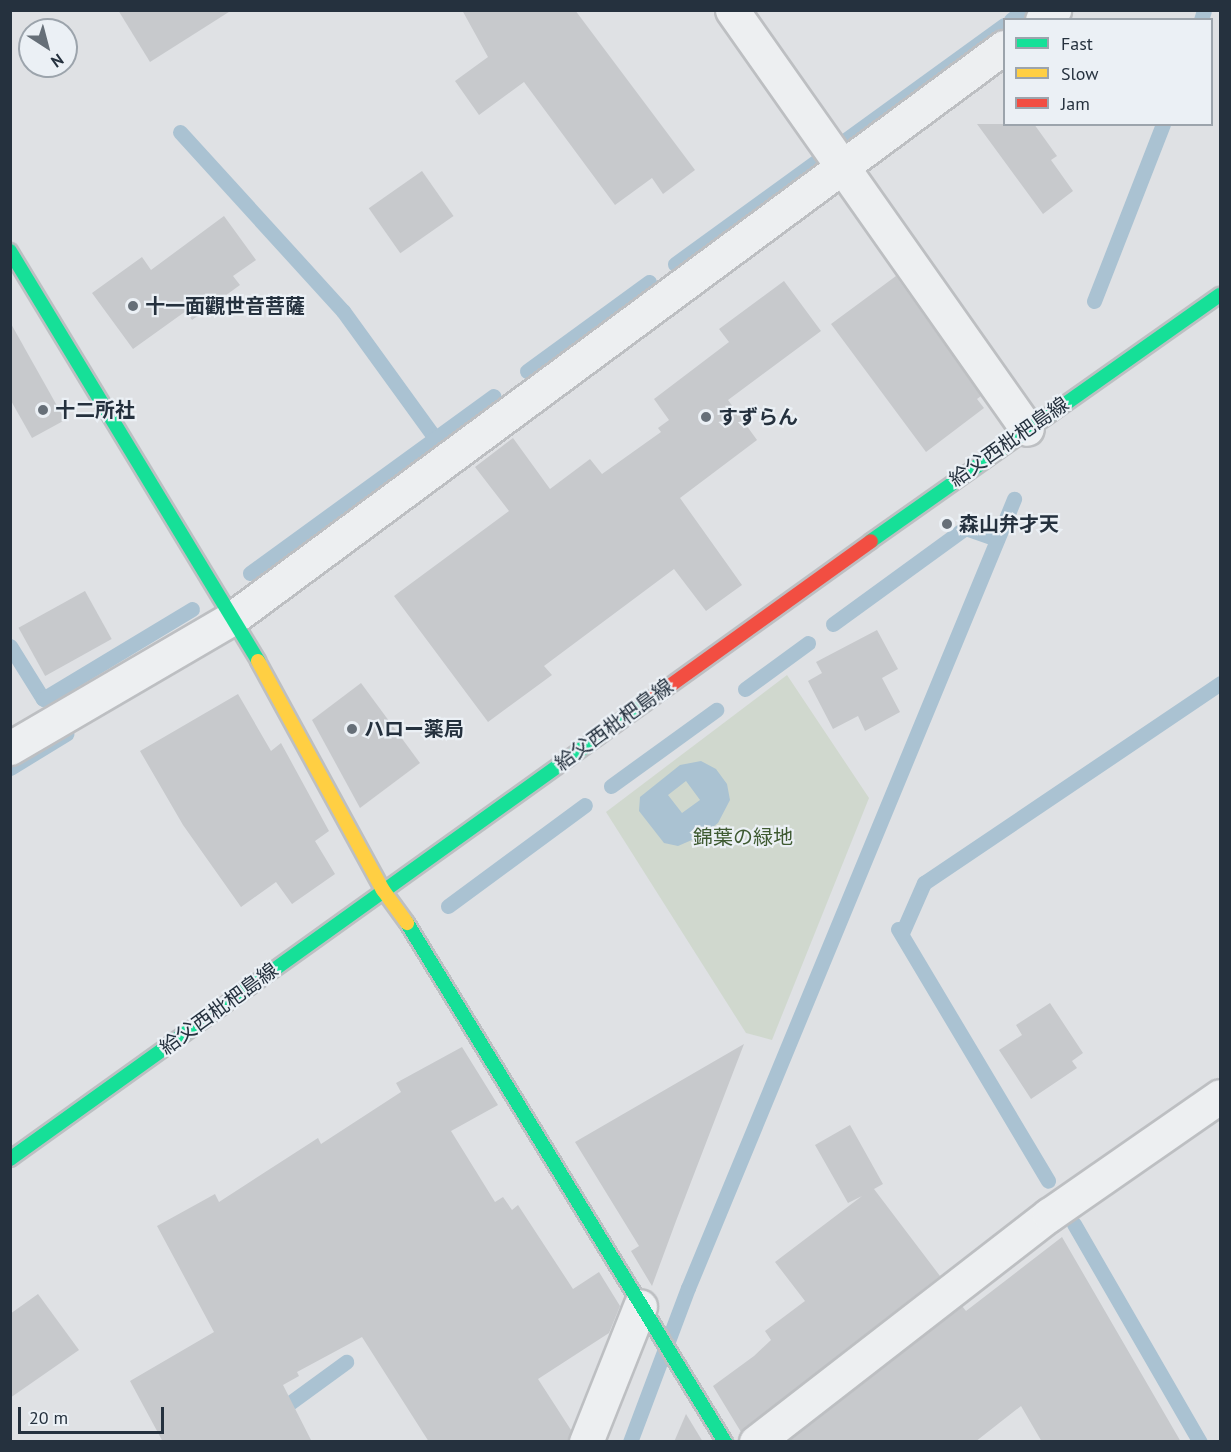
<!DOCTYPE html>
<meta charset="utf-8">
<style>
body{margin:0}
#map{position:relative;width:1231px;height:1452px;overflow:hidden;background:#dfe1e4;font-family:"PT Sans","Noto Sans JP",sans-serif}
div>[style]{position:absolute}
[style*='--x']{left:calc(var(--x)*1px);top:calc(var(--y)*1px);width:calc(var(--w)*1px);rotate:calc(var(--a)*1deg)}
.green>*{inset:0;background:#d0d8ce}
.water>*{inset:0;background:#aac2d2}
.stream>*{height:15px;margin:-7.5px;padding:0 7.5px;transform-origin:7.5px;border-radius:7.5px;background:#aac2d2}
.building>*{inset:0;background:#c7c9cc;transform-origin:0 0}
.roads{filter:drop-shadow(2px 0 #bdbfc2) drop-shadow(-2px 0 #bdbfc2) drop-shadow(0 2px #bdbfc2) drop-shadow(0 -2px #bdbfc2)}
.street>*{height:33px;margin:-16.5px;padding:0 16.5px;transform-origin:16.5px;border-radius:16.5px;background:#edeff1}
.fast>*{height:14px;margin:-7px;padding:0 7px;transform-origin:7px;border-radius:7px;background:#16e098}
.slow>*{height:14px;margin:-7px;padding:0 7px;transform-origin:7px;border-radius:7px;background:#ffcf43}
.jam>*{height:14px;margin:-7px;padding:0 7px;transform-origin:7px;border-radius:7px;background:#f24e42}
.dots>*{width:16px;height:16px;translate:-50% -50%;box-sizing:border-box;border:3px solid #ebf0f5;border-radius:50%}
span{translate:-50% -50%;white-space:nowrap;text-align:center;line-height:1.15;-webkit-text-stroke:4.5px #ebf0f5;paint-order:stroke}
.poi-label{font-size:20px;color:#25313e;font-weight:700}
.left{translate:0 -50%;text-align:left}
.street-label{font-size:20px;color:#25313e}
.park-label{font-size:20px;color:#3e5a31}
.frame{position:absolute;inset:0;border:12px solid #25313e;pointer-events:none}
.legend{position:absolute;left:1003px;top:18px;width:210px;height:108px;box-sizing:border-box;background:#ebf0f5;border:2px solid #9ca4ac;margin:0;padding:8px 10px;list-style:none;font-size:18px;color:#25313e}
.legend li{display:flex;align-items:center;gap:12px;height:30px}
.legend b{width:30px;border:2px solid #9ca4ac}
.north{position:absolute;left:18px;top:18px;width:60px;height:60px;box-sizing:border-box;background:#ebf0f5;border:2px solid #9ca4ac;border-radius:50%;rotate:144deg;font-size:16px;font-weight:700;line-height:24px;text-align:center;color:#25313e}
.north::after{content:'';display:block;margin:auto;width:21px;height:27px;background:#666f78;clip-path:polygon(50% 0,100% 100%,50% 72%,0 100%)}
.scale{position:absolute;left:18px;top:1407px;width:146px;height:27px;box-sizing:border-box;border:3px solid #25313e;border-top:0;padding-left:8px;font-size:18px;line-height:21px;white-space:nowrap;color:#25313e;-webkit-text-stroke:4px #ebf0f5;paint-order:stroke}
</style>
<div id="map">
<div class="green">
<i style="clip-path:polygon(787px 675px,869px 798px,772px 1040px,746px 1033px,606px 812px)"></i>
</div>
<div class="water">
<i style="clip-path:polygon(evenodd,701px 761px,716px 769px,727px 784px,730px 800px,718px 823px,701px 836px,678px 846px,664px 843px,639px 811px,640px 797px,680px 765px,701px 761px,686px 781px,700px 800px,682px 813px,668px 795px,686px 781px)"></i>
</div>
<div class="stream">
<i style="--x:1011;--y:20;--w:16;--a:-38"></i>
<i style="--x:1201;--y:20;--w:10;--a:-73"></i>
<i style="--x:180;--y:132;--w:242;--a:47.7"></i>
<i style="--x:343;--y:311;--w:157;--a:54.1"></i>
<i style="--x:844;--y:141;--w:198;--a:-35.9"></i>
<i style="--x:675;--y:264;--w:177;--a:-36"></i>
<i style="--x:1094;--y:301;--w:190;--a:-68.7"></i>
<i style="--x:527;--y:371;--w:151;--a:-36.1"></i>
<i style="--x:250;--y:573;--w:301;--a:-36"></i>
<i style="--x:833;--y:624;--w:163;--a:-36"></i>
<i style="--x:965;--y:528;--w:34;--a:19"></i>
<i style="--x:10;--y:646;--w:62;--a:58.1"></i>
<i style="--x:43;--y:699;--w:174;--a:-31.1"></i>
<i style="--x:745;--y:689;--w:78;--a:-36.1"></i>
<i style="--x:10;--y:768;--w:66;--a:-31.3"></i>
<i style="--x:611;--y:786;--w:130;--a:-35.9"></i>
<i style="--x:448;--y:906;--w:170;--a:-36.4"></i>
<i style="--x:898;--y:929;--w:293;--a:59.2"></i>
<i style="--x:902;--y:933;--w:55;--a:-66.3"></i>
<i style="--x:924;--y:883;--w:357;--a:-34"></i>
<i style="--x:1074;--y:1224;--w:252;--a:60"></i>
<i style="--x:276;--y:1413;--w:87;--a:-36.1"></i>
<i style="--x:630;--y:1442;--w:165;--a:-69.4"></i>
<i style="--x:688;--y:1288;--w:854;--a:-67.55"></i>
</div>
<div class="building">
<i style="clip-path:polygon(118px 10px,232px 10px,150px 62px)"></i>
<i style="clip-path:polygon(462px 10px,575px 10px,695px 170px,663px 194px,652px 178px,615px 205px,524px 82px,479px 115px,455px 81px,488px 57px)"></i>
<i style="clip-path:polygon(977px 124px,1034px 124px,1057px 156px,1051px 160px,1073px 191px,1043px 214px)"></i>
<i style="left:422px;top:171px;width:55px;height:65px;rotate:55deg"></i>
<i style="clip-path:polygon(224px 216px,256px 260px,233px 276px,240px 285px,192px 320px,186px 311px,133px 349px,92px 293px,142px 257px,151px 270px)"></i>
<i style="clip-path:polygon(896px 276px,981px 396px,977px 399px,984px 408px,926px 452px,831px 324px)"></i>
<i style="clip-path:polygon(784px 281px,821px 331px,728px 400px,757px 440px,680px 498px,742px 585px,706px 611px,674px 569px,544px 666px,552px 675px,488px 722px,394px 596px,509px 511px,475px 467px,513px 438px,550px 489px,590px 459px,602px 474px,661px 432px,658px 428px,669px 420px,654px 399px,729px 342px,719px 329px)"></i>
<i style="clip-path:polygon(10px 322px,65px 420px,32px 438px,10px 399px)"></i>
<i style="left:85px;top:591px;width:55px;height:76px;rotate:61deg"></i>
<i style="clip-path:polygon(877px 630px,898px 669px,882px 678px,900px 712px,865px 731px,858px 716px,833px 729px,808px 681px,822px 673px,816px 662px)"></i>
<i style="clip-path:polygon(361px 683px,420px 763px,360px 808px,312px 720px)"></i>
<i style="clip-path:polygon(238px 694px,271px 751px,281px 743px,329px 831px,315px 841px,335px 874px,292px 904px,276px 882px,241px 907px,183px 825px,140px 751px)"></i>
<i style="clip-path:polygon(1050px 1003px,1083px 1053px,1072px 1061px,1077px 1068px,1031px 1099px,999px 1050px,1022px 1035px,1016px 1025px)"></i>
<i style="clip-path:polygon(744px 1044px,676px 1221px,652px 1286px,631px 1251px,639px 1246px,575px 1142px)"></i>
<i style="clip-path:polygon(462px 1047px,498px 1105px,451px 1131px,495px 1202px,503px 1197px,512px 1210px,518px 1205px,573px 1289px,599px 1272px,620px 1306px,609px 1333px,538px 1379px,571px 1430px,568px 1442px,429px 1442px,362px 1337px,297px 1372px,299px 1376px,283px 1385px,312px 1442px,163px 1442px,130px 1381px,214px 1332px,157px 1226px,215px 1194px,219px 1202px,318px 1138px,321px 1144px,401px 1092px,396px 1083px)"></i>
<i style="clip-path:polygon(850px 1125px,883px 1184px,874px 1189px,940px 1276px,741px 1432px,713px 1386px,754px 1356px,771px 1340px,765px 1331px,805px 1301px,775px 1262px,862px 1196px,848px 1203px,815px 1145px)"></i>
<i style="clip-path:polygon(1062px 1237px,1181px 1442px,1042px 1442px,1021px 1406px,975px 1442px,787px 1442px,962px 1306px,966px 1311px)"></i>
<i style="clip-path:polygon(38px 1294px,79px 1350px,10px 1398px,10px 1314px)"></i>
<i style="clip-path:polygon(686px 1414px,703px 1442px,674px 1442px)"></i>
</div>
<div class="roads">
<div class="street">
<i style="--x:732;--y:10;--w:512;--a:54.85"></i>
<i style="--x:1042;--y:20;--w:16;--a:-40"></i>
<i style="--x:10;--y:748;--w:259;--a:-30.3"></i>
<i style="--x:234;--y:617;--w:958;--a:-36.51"></i>
<i style="--x:586;--y:1442;--w:146;--a:-68.3"></i>
<i style="--x:756;--y:1442;--w:371;--a:-37.8"></i>
<i style="--x:1049;--y:1215;--w:208;--a:-34.8"></i>
</div>
<div class="fast">
<i style="--x:10;--y:251;--w:479;--a:58.8"></i>
<i style="--x:871;--y:541;--w:427;--a:-35.2"></i>
<i style="--x:407;--y:923;--w:609;--a:58.5"></i>
<i style="--x:10;--y:1159;--w:788;--a:-35.65"></i>
</div>
<div class="slow">
<i style="--x:258;--y:661;--w:261;--a:61.4"></i>
<i style="--x:383;--y:890;--w:41;--a:54"></i>
</div>
<div class="jam">
<i style="--x:650;--y:700;--w:272;--a:-35.7"></i>
</div>
</div>
<div class="dots">
<i style="left:133px;top:306px;background:#666f78"></i>
<i style="left:43px;top:410px;background:#666f78"></i>
<i style="left:706px;top:417px;background:#666f78"></i>
<i style="left:947px;top:524px;background:#666f78"></i>
<i style="left:352px;top:729px;background:#666f78"></i>
</div>
<div class="poi-label">
<span class="left" style="left:145px;top:306px">十一面觀世音菩薩</span>
<span class="left" style="left:55px;top:410px">十二所社</span>
<span class="left" style="left:718px;top:417px">すずらん</span>
<span class="left" style="left:959px;top:524px">森山弁才天</span>
<span class="left" style="left:364px;top:729px">ハロー薬局</span>
</div>
<div class="street-label">
<span style="left:1009px;top:442px;rotate:-35deg">給父西枇杷島線</span>
<span style="left:614px;top:725px;rotate:-36deg">給父西枇杷島線</span>
<span style="left:219px;top:1009px;rotate:-36deg">給父西枇杷島線</span>
</div>
<div class="park-label">
<span style="left:743px;top:837px">錦葉の緑地</span>
</div>
<div class="frame"></div>
<ul class="legend">
<li><b style="height:8px;background:#16e098"></b>Fast</li>
<li><b style="height:8px;background:#ffcf43"></b>Slow</li>
<li><b style="height:8px;background:#f24e42"></b>Jam</li>
</ul>
<div class="north">N</div>
<div class="scale">20 m</div>
</div>
